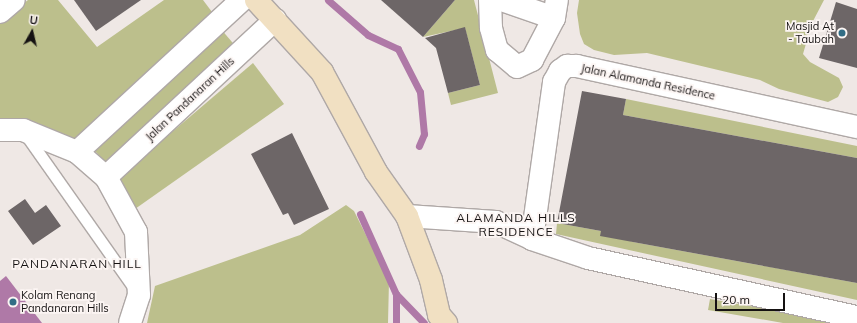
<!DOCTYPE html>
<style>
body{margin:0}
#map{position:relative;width:857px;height:323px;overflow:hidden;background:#efe8e5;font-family:Mulish,sans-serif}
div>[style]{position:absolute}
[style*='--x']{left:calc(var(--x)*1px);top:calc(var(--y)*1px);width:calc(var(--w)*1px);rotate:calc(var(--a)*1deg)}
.green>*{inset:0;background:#bcbf8c}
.water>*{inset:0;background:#af79a7}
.stream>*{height:7px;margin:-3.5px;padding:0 3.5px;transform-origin:3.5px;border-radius:3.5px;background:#af79a7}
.building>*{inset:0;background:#6d6667}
.roads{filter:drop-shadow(1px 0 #afa8a6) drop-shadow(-1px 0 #afa8a6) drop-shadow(0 1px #afa8a6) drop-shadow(0 -1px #afa8a6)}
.lane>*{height:11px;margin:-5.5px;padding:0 5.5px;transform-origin:5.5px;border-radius:5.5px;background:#fff}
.street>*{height:22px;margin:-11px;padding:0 11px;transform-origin:11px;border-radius:11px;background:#fff}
.secondary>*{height:22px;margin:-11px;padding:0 11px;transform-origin:11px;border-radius:11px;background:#f1e0c2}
.dots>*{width:11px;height:11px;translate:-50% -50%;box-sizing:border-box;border:2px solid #fcf5f3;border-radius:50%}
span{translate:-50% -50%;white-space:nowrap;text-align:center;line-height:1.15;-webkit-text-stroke:3.5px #fcf5f3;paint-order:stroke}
.poi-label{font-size:11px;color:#151212}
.right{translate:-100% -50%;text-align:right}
.left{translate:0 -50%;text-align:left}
.street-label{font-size:11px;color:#151212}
.neighbourhood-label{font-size:12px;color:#151212;letter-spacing:1px}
.north{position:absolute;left:12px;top:12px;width:40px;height:40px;-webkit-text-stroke:3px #fcf5f3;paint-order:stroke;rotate:8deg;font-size:11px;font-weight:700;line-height:16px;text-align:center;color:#151212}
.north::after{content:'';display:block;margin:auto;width:14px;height:18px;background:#151212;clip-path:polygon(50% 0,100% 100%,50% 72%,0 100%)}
.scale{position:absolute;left:715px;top:293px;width:70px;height:18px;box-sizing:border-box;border:2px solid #151212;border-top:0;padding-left:5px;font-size:12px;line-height:14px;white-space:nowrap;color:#151212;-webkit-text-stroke:3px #fcf5f3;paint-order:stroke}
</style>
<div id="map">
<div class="green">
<i style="clip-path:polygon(28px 0,58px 0,97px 47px,164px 0,203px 0,215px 16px,73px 143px,0 124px,0 22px)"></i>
<i style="clip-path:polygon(455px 0,474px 0,498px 93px,451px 105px,448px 93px,480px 85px,465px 28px,423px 37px)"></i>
<i style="clip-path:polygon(579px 0,824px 0,812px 23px,803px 54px,810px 62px,839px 78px,843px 87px,838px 97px,828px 102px,779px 89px,760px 80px,647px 53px,614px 55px,594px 50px,584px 44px,580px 34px,577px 13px)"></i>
<i style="clip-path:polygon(220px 28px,238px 49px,105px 162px,94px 150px)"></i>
<i style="clip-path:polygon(253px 63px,284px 104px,135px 209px,118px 178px)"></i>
<i style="clip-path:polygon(626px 99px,857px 146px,857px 158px,623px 115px)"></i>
<i style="clip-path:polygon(346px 205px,354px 211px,389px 281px,388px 323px,147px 323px,155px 286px,300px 235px)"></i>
<i style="clip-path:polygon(557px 223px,601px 231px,633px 242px,857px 283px,857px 300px,556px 234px)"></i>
<i style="clip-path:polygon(710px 299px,847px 323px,783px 323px,708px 310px)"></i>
</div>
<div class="water">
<i style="clip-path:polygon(6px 276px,42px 323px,0 323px,0 281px)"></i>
</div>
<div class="stream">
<i style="--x:328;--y:0;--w:53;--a:41.2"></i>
<i style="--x:368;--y:35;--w:33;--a:25"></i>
<i style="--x:398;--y:49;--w:48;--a:62.9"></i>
<i style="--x:420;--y:92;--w:42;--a:84.6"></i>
<i style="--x:424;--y:134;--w:13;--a:113"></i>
<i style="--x:360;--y:214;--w:88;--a:65.8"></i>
<i style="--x:396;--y:294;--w:29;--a:90"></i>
<i style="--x:396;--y:294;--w:40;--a:46"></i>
</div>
<div class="building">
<i style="clip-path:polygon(74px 0,141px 0,96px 31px)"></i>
<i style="clip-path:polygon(381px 0,455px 0,423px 37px)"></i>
<i style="clip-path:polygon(836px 2px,857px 9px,857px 68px,819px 58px)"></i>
<i style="clip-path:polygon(465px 27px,480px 85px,448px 93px,436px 48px,425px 38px)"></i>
<i style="clip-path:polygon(582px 91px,626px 99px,623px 115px,857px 158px,857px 283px,600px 236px,601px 231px,557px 223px)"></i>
<i style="clip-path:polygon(292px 133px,329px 209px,294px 225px,288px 213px,283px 215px,251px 154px)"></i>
<i style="clip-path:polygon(25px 199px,35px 213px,46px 205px,61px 226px,33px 245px,8px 211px)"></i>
</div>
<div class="roads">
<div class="lane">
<i style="--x:26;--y:135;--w:191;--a:54.8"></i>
</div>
<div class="street">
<i style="--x:490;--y:0;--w:28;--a:88"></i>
<i style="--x:491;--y:28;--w:23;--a:75"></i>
<i style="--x:497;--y:50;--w:26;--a:40"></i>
<i style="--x:517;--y:67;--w:17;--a:-25"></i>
<i style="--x:532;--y:60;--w:47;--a:-62.4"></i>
<i style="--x:554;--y:18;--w:18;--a:-81"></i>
<i style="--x:502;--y:0;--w:55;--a:19.1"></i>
<i style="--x:0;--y:12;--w:18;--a:-41"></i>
<i style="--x:0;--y:130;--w:23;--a:0"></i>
<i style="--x:23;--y:130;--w:58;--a:22.2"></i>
<i style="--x:77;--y:152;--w:38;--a:41"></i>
<i style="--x:106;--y:177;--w:63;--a:61.4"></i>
<i style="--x:136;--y:232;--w:63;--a:87.3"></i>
<i style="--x:139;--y:295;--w:29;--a:108"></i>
<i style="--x:77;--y:152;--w:224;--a:-42.7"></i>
<i style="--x:106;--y:177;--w:231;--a:-42.9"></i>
<i style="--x:407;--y:216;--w:89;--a:3.9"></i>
<i style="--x:496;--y:222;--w:40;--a:25"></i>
<i style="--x:532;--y:239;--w:59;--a:18.7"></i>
<i style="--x:588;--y:258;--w:275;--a:12.4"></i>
<i style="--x:532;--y:239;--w:159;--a:-82"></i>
<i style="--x:554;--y:82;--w:13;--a:-61"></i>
<i style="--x:560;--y:71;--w:9;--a:-36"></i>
<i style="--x:567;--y:66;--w:10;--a:0"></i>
<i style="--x:577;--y:66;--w:287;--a:12.3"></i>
</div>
<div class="secondary">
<i style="--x:256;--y:0;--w:98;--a:47.5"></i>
<i style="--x:322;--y:72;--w:114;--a:61.6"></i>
<i style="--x:376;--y:172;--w:54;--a:54.8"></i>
<i style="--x:407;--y:216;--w:68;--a:69.4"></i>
<i style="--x:431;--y:280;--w:36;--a:77"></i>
<i style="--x:439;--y:315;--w:11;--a:49"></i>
</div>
</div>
<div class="dots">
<i style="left:842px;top:33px;background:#326d85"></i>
<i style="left:13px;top:302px;background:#326d85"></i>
</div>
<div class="poi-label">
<span class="right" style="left:834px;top:33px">Masjid At<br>- Taubah</span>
<span class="left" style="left:21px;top:302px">Kolam Renang<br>Pandanaran Hills</span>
</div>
<div class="street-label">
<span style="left:648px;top:82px;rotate:12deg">Jalan Alamanda Residence</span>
<span style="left:190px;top:99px;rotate:-43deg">Jalan Pandanaran Hills</span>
</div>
<div class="neighbourhood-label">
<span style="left:516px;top:225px">ALAMANDA HILLS<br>RESIDENCE</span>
<span style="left:77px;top:264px">PANDANARAN HILL</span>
</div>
<div class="north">U</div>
<div class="scale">20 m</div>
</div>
